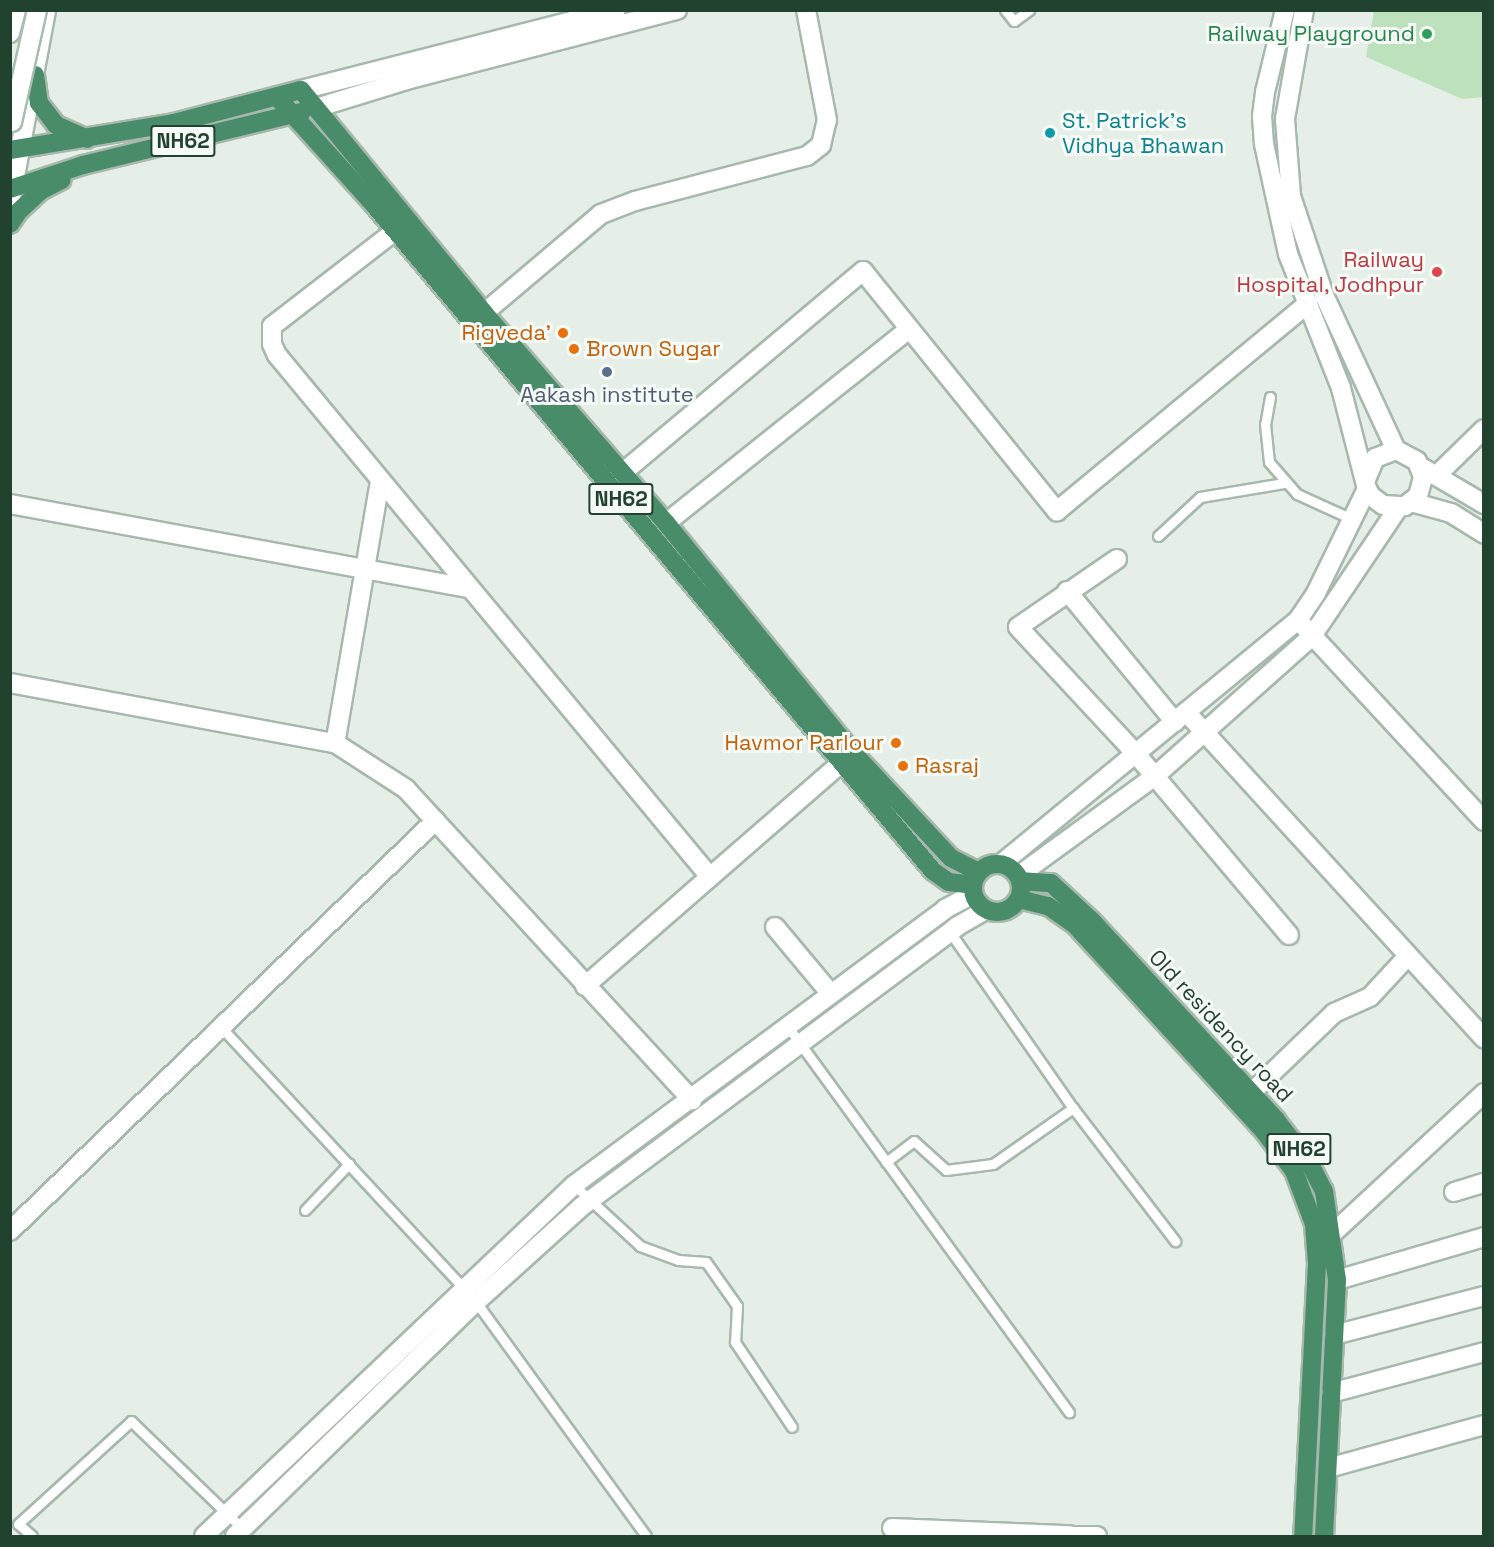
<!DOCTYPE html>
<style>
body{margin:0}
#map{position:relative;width:1494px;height:1547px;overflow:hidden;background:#e5efe7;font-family:"Space Grotesk",sans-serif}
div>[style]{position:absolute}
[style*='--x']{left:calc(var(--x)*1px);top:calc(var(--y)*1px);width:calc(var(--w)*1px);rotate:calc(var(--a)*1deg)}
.green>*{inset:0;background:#bde1bc}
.roads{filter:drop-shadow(2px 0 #a7b8ac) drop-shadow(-2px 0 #a7b8ac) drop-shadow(0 2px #a7b8ac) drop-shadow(0 -2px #a7b8ac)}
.service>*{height:9px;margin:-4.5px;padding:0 4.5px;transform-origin:4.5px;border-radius:4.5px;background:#fff}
.minor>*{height:18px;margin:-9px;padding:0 9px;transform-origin:9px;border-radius:9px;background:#fff}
.tertiary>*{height:18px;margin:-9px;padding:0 9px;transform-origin:9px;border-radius:9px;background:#fff}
.secondary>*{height:18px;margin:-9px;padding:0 9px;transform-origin:9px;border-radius:9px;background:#fff}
.trunk>*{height:18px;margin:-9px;padding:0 9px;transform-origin:9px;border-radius:9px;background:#498c6a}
.trunk>.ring{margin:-9px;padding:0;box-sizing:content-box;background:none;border:18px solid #498c6a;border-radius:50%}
.bridges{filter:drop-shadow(2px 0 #a5beae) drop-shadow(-2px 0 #a5beae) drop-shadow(0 2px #a5beae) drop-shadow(0 -2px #a5beae)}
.secondary-bridge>*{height:18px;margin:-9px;padding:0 9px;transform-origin:9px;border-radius:9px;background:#fff}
.dots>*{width:16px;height:16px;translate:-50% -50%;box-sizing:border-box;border:3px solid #f6fbf7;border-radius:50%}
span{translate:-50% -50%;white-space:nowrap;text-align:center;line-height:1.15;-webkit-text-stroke:6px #f6fbf7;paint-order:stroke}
.shield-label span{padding:2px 4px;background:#f6fbf7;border:2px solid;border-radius:4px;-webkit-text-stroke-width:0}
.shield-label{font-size:21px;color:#224230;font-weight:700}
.leisure-label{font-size:22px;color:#27864d}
.right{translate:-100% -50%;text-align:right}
.culture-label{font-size:22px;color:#0d838f}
.left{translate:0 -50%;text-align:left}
.health-label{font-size:22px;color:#be3a42}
.food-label{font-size:22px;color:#c56008}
.service-label{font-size:22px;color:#4e5e75}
.street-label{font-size:22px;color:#224230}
.frame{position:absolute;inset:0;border:12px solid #224230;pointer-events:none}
</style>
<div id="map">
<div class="green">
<i style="clip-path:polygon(1374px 11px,1483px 11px,1483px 97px,1462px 99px,1366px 57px)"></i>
</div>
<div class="roads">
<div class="service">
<i style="--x:1005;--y:10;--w:14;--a:51"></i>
<i style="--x:1014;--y:21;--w:19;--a:-36"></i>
<i style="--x:1270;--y:397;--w:27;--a:100"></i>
<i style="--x:1265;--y:424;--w:38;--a:84"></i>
<i style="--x:1269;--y:462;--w:43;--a:48.8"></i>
<i style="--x:1297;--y:494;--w:60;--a:24.4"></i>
<i style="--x:1158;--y:536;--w:57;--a:-42.9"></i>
<i style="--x:1200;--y:497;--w:85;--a:-9.5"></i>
<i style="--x:950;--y:932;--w:215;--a:55.1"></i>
<i style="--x:1073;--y:1108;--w:168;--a:52.5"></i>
<i style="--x:220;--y:1026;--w:359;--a:47.1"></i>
<i style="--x:788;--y:1027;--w:477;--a:53.9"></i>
<i style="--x:886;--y:1162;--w:35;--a:-37"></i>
<i style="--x:914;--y:1141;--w:43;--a:42.2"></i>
<i style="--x:946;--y:1170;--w:47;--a:-7.3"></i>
<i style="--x:993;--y:1164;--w:98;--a:-35"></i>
<i style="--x:574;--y:1185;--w:90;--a:42.7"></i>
<i style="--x:640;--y:1246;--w:40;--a:20.2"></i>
<i style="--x:678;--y:1260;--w:28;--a:4"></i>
<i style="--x:706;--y:1262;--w:54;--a:54.8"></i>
<i style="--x:737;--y:1306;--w:36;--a:93"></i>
<i style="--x:735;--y:1342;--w:102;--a:56.2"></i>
<i style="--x:305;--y:1210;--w:64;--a:-46.3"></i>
<i style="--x:476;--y:1302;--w:289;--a:54"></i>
<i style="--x:32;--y:1536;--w:18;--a:-139"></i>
<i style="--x:18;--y:1524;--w:153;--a:-42.3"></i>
<i style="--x:131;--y:1421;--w:156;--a:44"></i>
</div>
<div class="minor">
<i style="--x:395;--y:231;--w:155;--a:142.3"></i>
<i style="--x:272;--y:326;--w:18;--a:90"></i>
<i style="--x:272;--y:344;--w:12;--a:66"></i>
<i style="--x:277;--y:355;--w:678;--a:50.32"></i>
<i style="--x:710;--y:877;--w:172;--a:-41"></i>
<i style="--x:484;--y:313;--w:153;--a:-40.2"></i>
<i style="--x:601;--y:214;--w:36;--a:-21"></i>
<i style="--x:635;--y:201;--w:178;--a:-14.7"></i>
<i style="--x:807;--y:156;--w:18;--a:-38"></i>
<i style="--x:821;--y:145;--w:26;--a:-77"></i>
<i style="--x:827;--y:120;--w:112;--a:-100.8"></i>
<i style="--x:1436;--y:476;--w:67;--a:-44.4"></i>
<i style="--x:380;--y:481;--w:266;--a:99.7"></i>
<i style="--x:335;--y:743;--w:85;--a:32.9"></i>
<i style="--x:406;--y:789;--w:423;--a:47.4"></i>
<i style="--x:608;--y:485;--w:333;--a:-40"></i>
<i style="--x:863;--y:271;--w:309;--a:51.1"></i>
<i style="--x:1057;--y:511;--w:326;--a:-39.6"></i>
<i style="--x:10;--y:504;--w:467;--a:10.4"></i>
<i style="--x:666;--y:523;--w:311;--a:-38.6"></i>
<i style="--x:1117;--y:559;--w:120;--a:145.5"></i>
<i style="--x:1018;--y:627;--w:173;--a:47.1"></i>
<i style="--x:1136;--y:754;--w:237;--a:49.8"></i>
<i style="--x:1067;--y:591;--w:170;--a:50.5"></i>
<i style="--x:1298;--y:620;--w:274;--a:47.2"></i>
<i style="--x:10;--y:683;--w:330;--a:10.5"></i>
<i style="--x:1186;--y:712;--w:442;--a:47.6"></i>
<i style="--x:775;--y:927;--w:87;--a:50.1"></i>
<i style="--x:585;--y:986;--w:166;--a:-41.1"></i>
<i style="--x:1251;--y:1093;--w:115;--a:-43.9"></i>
<i style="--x:1334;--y:1013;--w:39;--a:-24"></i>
<i style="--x:1370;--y:997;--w:56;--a:-47.2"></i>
<i style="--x:1454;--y:1192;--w:31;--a:-17"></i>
<i style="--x:10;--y:1231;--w:591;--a:-43.97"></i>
<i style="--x:1333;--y:1233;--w:206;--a:-42.8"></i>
<i style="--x:1337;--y:1280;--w:153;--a:-16.3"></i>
<i style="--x:1334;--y:1335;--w:155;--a:-14.6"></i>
<i style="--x:1331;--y:1393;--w:158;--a:-15"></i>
<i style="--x:1328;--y:1468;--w:162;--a:-15.4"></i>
<i style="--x:892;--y:1528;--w:178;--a:2.3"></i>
<i style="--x:1070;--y:1536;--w:27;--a:0"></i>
</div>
<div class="tertiary">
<i style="--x:1285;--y:10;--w:84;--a:103.7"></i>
<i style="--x:1265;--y:92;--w:24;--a:97"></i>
<i style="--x:1262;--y:116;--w:28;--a:86"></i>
<i style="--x:1264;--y:144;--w:113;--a:77.7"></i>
<i style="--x:1288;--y:254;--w:144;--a:68.4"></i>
<i style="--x:1341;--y:388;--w:104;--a:75.6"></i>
<i style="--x:1367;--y:489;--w:8;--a:60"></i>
<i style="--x:1371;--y:496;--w:15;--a:37"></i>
<i style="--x:1383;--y:505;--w:22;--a:3"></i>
<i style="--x:1405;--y:506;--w:16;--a:-38"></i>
<i style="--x:1418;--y:496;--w:20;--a:-75"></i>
<i style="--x:1423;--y:477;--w:17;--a:-111"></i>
<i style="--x:1417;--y:461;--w:24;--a:-152"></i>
<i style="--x:1396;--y:450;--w:22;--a:159"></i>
<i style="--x:1375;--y:458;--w:23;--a:113"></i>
<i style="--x:1304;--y:10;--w:111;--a:99.9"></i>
<i style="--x:1285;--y:119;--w:77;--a:85.5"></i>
<i style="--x:1291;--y:196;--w:104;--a:71.6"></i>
<i style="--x:1324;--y:295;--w:171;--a:65.1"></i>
<i style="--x:301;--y:90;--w:325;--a:-14.3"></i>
<i style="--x:316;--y:108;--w:98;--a:-17.1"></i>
<i style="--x:410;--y:79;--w:276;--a:-14.5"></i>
<i style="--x:10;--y:203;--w:196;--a:-79.4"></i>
<i style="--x:1421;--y:467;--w:73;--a:30.4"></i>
<i style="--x:1411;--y:502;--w:41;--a:15.4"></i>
<i style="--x:1451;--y:513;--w:39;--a:32"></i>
<i style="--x:1001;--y:864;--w:384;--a:-39.4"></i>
<i style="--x:1298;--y:620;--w:32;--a:-56"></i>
<i style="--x:1316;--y:593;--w:116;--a:-63.9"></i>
<i style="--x:1018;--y:876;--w:168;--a:-36.1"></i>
<i style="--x:1154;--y:777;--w:212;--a:-41.7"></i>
<i style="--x:1312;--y:636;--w:154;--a:-56.1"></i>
<i style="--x:204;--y:1536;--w:510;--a:-43.49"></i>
<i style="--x:574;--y:1185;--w:462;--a:-36.6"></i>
<i style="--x:945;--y:909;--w:32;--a:-28"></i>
<i style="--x:235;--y:1536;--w:336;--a:-44.2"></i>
<i style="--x:476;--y:1302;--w:142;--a:-42.1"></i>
<i style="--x:581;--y:1207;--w:468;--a:-36.7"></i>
<i style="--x:956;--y:927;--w:34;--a:-30"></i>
</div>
<div class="secondary">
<i style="--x:10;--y:33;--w:24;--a:-75"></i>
</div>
<div class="trunk">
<i style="--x:35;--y:75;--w:28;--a:82"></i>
<i style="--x:39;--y:103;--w:28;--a:52"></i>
<i style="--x:56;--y:125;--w:34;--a:24"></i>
<i style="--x:277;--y:97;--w:147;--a:48"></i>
<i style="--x:375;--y:206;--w:868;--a:50"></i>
<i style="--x:933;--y:871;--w:19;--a:35"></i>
<i style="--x:949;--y:882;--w:24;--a:7"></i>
<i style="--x:10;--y:150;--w:166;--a:-9.3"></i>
<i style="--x:174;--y:123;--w:131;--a:-14.6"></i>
<i style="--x:301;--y:90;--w:288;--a:50.6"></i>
<i style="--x:484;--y:313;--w:278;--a:49.1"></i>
<i style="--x:666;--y:523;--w:298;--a:50.9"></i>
<i style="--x:854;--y:754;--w:142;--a:47"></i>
<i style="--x:951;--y:858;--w:30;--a:27"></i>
<i style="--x:10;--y:189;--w:77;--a:-18.2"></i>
<i style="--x:83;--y:165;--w:225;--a:-13.6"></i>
<i style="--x:10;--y:224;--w:14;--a:-56"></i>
<i style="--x:18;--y:212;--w:33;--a:-43"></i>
<i style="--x:42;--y:190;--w:22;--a:-27"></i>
<i class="ring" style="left:973px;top:864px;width:30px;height:30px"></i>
<i style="--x:1020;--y:881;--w:31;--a:4"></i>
<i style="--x:1051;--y:883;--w:56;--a:42.8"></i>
<i style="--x:1092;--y:921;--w:271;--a:47.2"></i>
<i style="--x:1276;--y:1120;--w:56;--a:52.3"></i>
<i style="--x:1310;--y:1164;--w:30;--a:63"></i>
<i style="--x:1324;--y:1191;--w:90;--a:81.7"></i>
<i style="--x:1337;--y:1280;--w:256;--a:92.9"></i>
<i style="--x:1019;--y:899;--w:30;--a:14"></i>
<i style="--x:1048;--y:906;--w:33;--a:35"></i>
<i style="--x:1075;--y:925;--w:278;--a:47.5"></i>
<i style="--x:1263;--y:1130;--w:51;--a:52.9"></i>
<i style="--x:1294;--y:1171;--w:57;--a:69.3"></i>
<i style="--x:1314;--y:1224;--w:40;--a:85.7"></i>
<i style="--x:1317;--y:1264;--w:272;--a:92.9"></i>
</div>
</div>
<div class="bridges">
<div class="secondary-bridge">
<i style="--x:12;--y:122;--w:115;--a:-77.4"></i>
</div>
</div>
<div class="dots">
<i style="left:1427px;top:34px;background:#2e9e5b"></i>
<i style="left:1050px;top:133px;background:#0f9aa8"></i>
<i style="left:1437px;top:272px;background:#e0444e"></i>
<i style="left:563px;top:333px;background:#e8710a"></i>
<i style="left:574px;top:349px;background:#e8710a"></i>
<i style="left:607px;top:372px;background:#5c6f8a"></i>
<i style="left:896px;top:743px;background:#e8710a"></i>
<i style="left:903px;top:766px;background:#e8710a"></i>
</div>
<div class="shield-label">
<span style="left:183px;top:141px">NH62</span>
<span style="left:621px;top:499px">NH62</span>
<span style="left:1299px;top:1149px">NH62</span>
</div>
<div class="leisure-label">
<span class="right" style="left:1415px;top:34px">Railway Playground</span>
</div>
<div class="culture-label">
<span class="left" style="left:1062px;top:133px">St. Patrick's<br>Vidhya Bhawan</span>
</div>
<div class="health-label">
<span class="right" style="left:1424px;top:272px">Railway<br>Hospital, Jodhpur</span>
</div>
<div class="food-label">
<span class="right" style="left:551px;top:333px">Rigveda'</span>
<span class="left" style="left:586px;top:349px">Brown Sugar</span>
<span class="right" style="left:884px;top:743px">Havmor Parlour</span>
<span class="left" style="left:915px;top:766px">Rasraj</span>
</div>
<div class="service-label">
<span style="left:607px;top:395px">Aakash institute</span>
</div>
<div class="street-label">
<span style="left:1221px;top:1026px;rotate:47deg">Old residency road</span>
</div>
<div class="frame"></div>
</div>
